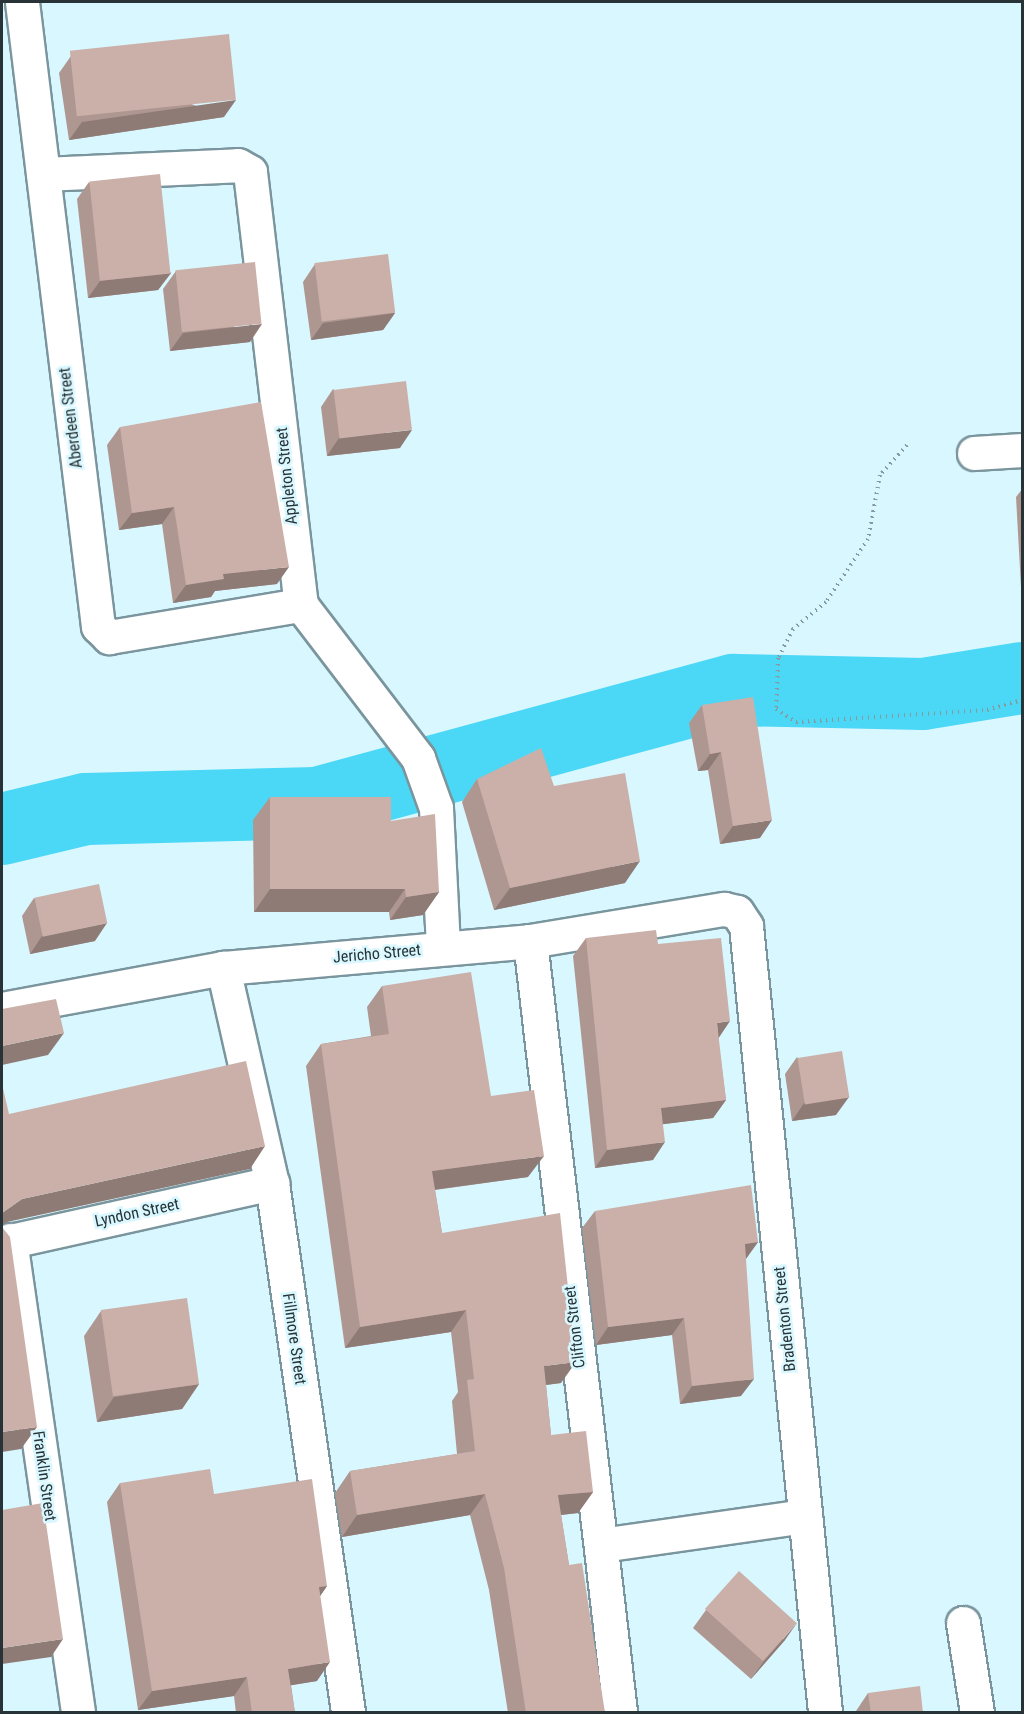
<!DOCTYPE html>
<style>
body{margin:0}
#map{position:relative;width:1024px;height:1714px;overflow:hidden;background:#d9f7ff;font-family:"Roboto Condensed",sans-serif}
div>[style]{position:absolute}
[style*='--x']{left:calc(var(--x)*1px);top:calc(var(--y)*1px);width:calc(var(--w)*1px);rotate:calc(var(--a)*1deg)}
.river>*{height:72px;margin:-36px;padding:0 36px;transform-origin:36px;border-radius:36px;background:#4bd7f6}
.path>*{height:4px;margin-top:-2px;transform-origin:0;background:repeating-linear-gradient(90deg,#849a9f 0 1.5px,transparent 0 6px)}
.roads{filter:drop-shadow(2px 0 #7a959d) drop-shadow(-2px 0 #7a959d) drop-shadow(0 2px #7a959d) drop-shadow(0 -2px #7a959d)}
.minor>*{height:33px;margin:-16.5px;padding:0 16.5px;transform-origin:16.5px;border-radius:16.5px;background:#fff}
.wall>*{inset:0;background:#af9791}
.shaded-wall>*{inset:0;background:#8e7b76}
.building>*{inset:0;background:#cbb0a9;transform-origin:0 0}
span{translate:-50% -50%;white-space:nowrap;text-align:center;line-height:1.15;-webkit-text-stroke:5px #d9f7ff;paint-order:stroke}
.street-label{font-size:16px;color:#273336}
.frame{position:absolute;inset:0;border:3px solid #273336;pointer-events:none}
</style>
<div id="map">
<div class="river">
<i style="--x:2;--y:829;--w:86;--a:-13.4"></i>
<i style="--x:86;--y:809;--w:231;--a:-1.5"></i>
<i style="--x:317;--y:803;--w:432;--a:-15.2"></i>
<i style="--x:734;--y:690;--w:189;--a:1.2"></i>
<i style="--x:923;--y:694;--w:100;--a:-9.2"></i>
</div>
<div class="path">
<i style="--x:907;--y:445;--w:40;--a:132"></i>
<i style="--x:880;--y:475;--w:65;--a:100.6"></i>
<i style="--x:868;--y:539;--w:76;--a:123.7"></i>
<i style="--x:826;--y:602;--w:43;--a:140.7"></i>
<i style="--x:793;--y:629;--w:33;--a:117"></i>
<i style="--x:778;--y:658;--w:51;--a:92.2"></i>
<i style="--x:776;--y:709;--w:24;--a:33"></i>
<i style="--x:796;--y:722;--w:191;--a:-3.6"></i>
<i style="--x:987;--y:710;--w:36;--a:-16"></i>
</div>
<div class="roads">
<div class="minor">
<i style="--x:22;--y:2;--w:629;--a:83.06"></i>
<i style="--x:98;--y:626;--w:16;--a:45"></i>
<i style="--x:109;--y:637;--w:195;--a:-9.5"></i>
<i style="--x:43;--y:174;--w:195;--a:-2.6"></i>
<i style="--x:238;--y:165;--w:14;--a:30"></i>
<i style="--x:250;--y:172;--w:436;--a:83.3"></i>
<i style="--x:301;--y:605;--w:193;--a:52.6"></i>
<i style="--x:418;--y:758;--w:53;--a:70.2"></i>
<i style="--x:436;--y:808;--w:140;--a:87.1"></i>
<i style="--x:974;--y:453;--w:48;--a:-3.6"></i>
<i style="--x:530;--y:941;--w:776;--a:83.34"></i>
<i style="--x:223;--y:968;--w:221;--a:77.2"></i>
<i style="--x:272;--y:1183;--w:534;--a:81.82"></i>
<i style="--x:2;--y:1009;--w:225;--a:-10.5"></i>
<i style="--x:223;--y:968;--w:308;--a:-5"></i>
<i style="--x:530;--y:941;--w:197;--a:-9.4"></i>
<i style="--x:724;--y:909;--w:13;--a:13"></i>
<i style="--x:737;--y:912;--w:17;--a:57"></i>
<i style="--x:746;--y:926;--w:790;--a:84.26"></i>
<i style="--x:10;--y:1240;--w:477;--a:81.8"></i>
<i style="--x:2;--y:1243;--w:277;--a:-12.5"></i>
<i style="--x:601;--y:1545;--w:206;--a:-8.1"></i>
<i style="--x:963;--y:1623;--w:90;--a:81.1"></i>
</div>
</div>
<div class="wall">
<i style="clip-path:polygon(71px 56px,224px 117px,69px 140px,59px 73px)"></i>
<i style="clip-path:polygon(89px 182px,171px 273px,158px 290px,88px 298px,77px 199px)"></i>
<i style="clip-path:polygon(315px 264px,395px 313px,383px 330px,311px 340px,303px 282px)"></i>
<i style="clip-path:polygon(176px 271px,250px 342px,170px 351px,163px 289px)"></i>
<i style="clip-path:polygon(333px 389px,400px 448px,327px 456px,321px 407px)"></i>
<i style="clip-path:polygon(120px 427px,277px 584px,215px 591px,211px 597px,173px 603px,162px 524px,119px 530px,107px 445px)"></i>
<i style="clip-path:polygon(1023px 488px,1023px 623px,1016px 497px)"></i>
<i style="clip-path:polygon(702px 705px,760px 838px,720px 844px,708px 770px,698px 771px,689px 723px)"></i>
<i style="clip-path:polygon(477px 779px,554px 786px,625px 883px,494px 910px,462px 802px)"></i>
<i style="clip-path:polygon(270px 797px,391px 821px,439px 892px,423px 915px,390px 920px,389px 912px,254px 912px,253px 820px)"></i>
<i style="clip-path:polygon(34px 898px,95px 941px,30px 954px,22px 916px)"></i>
<i style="clip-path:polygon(586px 938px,658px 944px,718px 1038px,726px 1100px,713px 1118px,663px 1124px,653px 1160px,595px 1168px,573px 956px)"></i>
<i style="clip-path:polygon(382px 986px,491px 1096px,528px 1177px,435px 1190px,442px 1233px,561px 1383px,546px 1385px,551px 1435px,593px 1492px,578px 1513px,561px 1515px,569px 1565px,605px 1713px,508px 1713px,489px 1590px,470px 1515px,342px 1537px,335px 1493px,350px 1471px,457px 1454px,452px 1401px,458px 1392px,451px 1332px,345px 1348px,306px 1066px,321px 1044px,371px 1036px,367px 1007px)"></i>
<i style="clip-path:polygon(797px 1057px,836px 1115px,792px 1121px,785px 1074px)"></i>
<i style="clip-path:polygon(595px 1211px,758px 1242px,746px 1259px,741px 1396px,680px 1404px,672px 1335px,596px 1345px,582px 1228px)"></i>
<i style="clip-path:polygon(101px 1311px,199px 1384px,182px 1409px,97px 1422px,84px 1336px)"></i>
<i style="clip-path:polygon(120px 1483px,214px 1494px,327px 1586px,320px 1596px,317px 1681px,291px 1685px,295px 1713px,236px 1713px,234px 1696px,138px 1710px,107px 1502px)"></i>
<i style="clip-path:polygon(706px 1610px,785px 1640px,751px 1679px,693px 1628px)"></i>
<i style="clip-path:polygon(868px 1693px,923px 1713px,856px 1713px,856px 1711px)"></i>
</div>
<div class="shaded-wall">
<i style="clip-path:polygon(236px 100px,224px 117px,69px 140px,82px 122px)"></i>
<i style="clip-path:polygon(171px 273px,158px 290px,88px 298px,100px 281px)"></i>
<i style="clip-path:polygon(395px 313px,383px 330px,311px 340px,323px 323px)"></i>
<i style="clip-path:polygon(262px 324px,250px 342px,170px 351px,183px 333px)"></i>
<i style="clip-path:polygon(412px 430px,400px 448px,327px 456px,339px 438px)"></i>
<i style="clip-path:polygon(174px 507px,162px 524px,119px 530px,132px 513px)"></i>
<i style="clip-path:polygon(289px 567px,277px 584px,215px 591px,211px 597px,173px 603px,186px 585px,223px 574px)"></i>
<i style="clip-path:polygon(721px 752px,708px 770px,698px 771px,710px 754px)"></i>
<i style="clip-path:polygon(772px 820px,760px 838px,720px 844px,733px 826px)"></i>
<i style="clip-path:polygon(640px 861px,625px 883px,494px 910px,510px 888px)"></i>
<i style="clip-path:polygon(270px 889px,405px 889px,389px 912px,254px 912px)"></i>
<i style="clip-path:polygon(439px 892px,423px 915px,390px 920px,406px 897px)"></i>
<i style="clip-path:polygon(107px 923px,95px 941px,30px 954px,42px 936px)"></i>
<i style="clip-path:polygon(730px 1021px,718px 1039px,717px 1023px)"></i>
<i style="clip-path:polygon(64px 1033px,48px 1055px,2px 1065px,2px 1046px)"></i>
<i style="clip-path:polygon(849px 1097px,836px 1115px,792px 1121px,804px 1103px)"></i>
<i style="clip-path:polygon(726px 1100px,713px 1118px,649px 1126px,661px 1108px)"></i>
<i style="clip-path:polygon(665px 1142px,653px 1160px,595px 1168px,607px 1150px)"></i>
<i style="clip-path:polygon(265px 1146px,250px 1169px,7px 1222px,2px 1225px,2px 1213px,22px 1199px)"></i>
<i style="clip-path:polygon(544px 1156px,528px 1177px,417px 1192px,432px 1171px)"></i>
<i style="clip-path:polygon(758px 1242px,745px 1260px,745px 1244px)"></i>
<i style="clip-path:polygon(466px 1310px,451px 1332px,345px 1348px,360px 1327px)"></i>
<i style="clip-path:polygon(684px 1318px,672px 1335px,596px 1345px,608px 1327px)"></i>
<i style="clip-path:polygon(576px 1362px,561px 1383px,529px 1387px,544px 1366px)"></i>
<i style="clip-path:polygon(754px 1379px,741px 1396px,680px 1404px,692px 1386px)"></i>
<i style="clip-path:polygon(199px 1384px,182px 1409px,97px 1422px,114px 1397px)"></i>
<i style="clip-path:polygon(37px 1427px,21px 1449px,2px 1452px,2px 1432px)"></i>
<i style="clip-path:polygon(593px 1492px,578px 1513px,543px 1517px,558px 1495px)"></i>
<i style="clip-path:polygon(485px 1494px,470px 1515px,342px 1537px,357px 1515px)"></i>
<i style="clip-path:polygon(327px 1586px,314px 1605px,319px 1587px)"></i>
<i style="clip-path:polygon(797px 1623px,785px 1640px,751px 1679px,764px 1661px)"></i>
<i style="clip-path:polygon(63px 1639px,51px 1657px,2px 1664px,2px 1648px)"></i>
<i style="clip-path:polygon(330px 1662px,317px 1681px,275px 1688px,288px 1669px)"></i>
<i style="clip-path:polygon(247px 1677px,234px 1696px,138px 1710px,152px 1691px)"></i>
</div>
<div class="building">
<i style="left:229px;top:34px;width:66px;height:160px;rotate:84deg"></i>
<i style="left:160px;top:174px;width:100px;height:71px;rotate:84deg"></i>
<i style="left:388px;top:254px;width:59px;height:74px;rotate:83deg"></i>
<i style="left:255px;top:262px;width:62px;height:80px;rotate:84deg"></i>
<i style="left:406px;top:381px;width:49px;height:73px;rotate:83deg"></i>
<i style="clip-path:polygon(261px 402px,289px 567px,223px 574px,224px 579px,186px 585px,174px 507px,132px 513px,120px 427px)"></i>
<i style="clip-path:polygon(753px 697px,772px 820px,733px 826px,721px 752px,710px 754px,702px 705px)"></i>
<i style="clip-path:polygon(541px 748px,554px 786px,625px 773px,640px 861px,510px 888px,477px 779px)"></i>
<i style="clip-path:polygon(270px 797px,391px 797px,391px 821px,435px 814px,439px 892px,406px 897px,405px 889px,270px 889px)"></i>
<i style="left:99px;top:884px;width:40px;height:66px;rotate:78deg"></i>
<i style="clip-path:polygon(656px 930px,658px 944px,721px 938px,730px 1021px,717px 1023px,726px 1100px,661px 1108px,665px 1142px,607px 1150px,586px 938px)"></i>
<i style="clip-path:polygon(471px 972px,491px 1096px,534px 1090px,544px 1156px,432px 1171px,442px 1233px,560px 1213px,576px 1362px,544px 1366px,551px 1435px,586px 1431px,593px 1492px,558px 1495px,569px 1565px,582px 1563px,605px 1713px,526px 1713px,504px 1568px,485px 1494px,357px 1515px,350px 1471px,475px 1451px,467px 1380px,474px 1379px,466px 1310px,360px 1327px,321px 1044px,389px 1034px,382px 986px)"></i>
<i style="clip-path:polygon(56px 999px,64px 1033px,2px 1046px,2px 1009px)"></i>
<i style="left:842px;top:1051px;width:47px;height:45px;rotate:81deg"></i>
<i style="clip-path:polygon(246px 1061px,265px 1146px,22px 1199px,2px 1213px,2px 1084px,9px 1114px)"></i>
<i style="clip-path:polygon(751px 1185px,758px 1242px,745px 1244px,754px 1379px,692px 1386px,684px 1318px,608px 1327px,595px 1211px)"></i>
<i style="clip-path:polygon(2px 1227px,10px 1237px,37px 1427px,2px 1432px)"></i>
<i style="left:187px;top:1298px;width:87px;height:87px;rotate:82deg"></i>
<i style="clip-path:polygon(210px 1469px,214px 1494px,312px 1479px,327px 1586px,319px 1587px,330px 1662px,288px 1669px,295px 1713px,252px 1713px,247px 1677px,152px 1691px,120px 1483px)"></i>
<i style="clip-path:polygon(43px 1503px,63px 1639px,2px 1648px,2px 1510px)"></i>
<i style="left:739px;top:1571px;width:78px;height:51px;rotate:42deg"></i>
<i style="clip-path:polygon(920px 1686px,923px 1713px,871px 1713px,868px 1693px)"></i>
</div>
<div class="street-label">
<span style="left:71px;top:418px;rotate:-97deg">Aberdeen Street</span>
<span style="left:287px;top:476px;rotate:-96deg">Appleton Street</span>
<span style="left:377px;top:954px;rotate:-5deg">Jericho Street</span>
<span style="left:137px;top:1213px;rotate:-12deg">Lyndon Street</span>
<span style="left:785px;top:1319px;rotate:-96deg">Bradenton Street</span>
<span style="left:575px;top:1327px;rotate:-97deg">Clifton Street</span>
<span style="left:294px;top:1339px;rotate:82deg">Fillmore Street</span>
<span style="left:44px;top:1476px;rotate:82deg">Franklin Street</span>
</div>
<div class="frame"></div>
</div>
